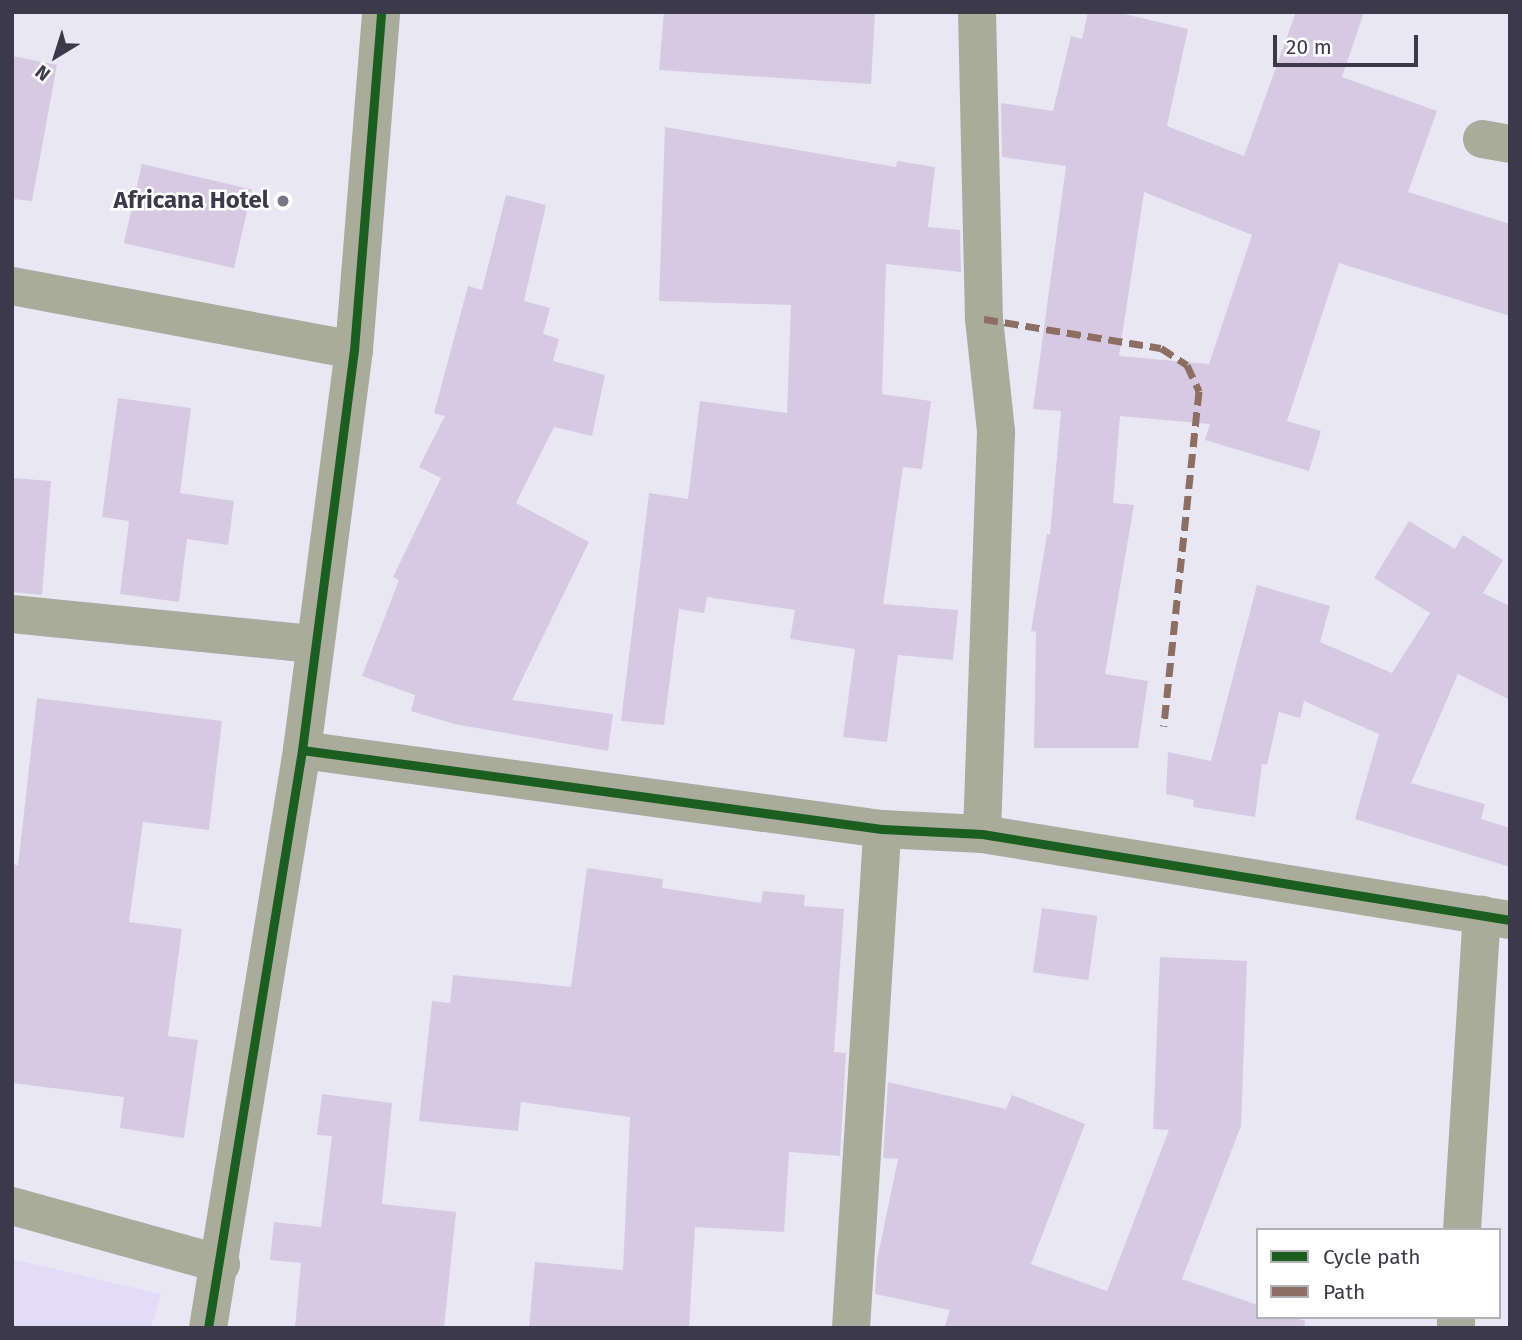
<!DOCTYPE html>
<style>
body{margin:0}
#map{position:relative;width:1522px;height:1340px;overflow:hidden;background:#eae7f5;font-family:"Fira Sans",sans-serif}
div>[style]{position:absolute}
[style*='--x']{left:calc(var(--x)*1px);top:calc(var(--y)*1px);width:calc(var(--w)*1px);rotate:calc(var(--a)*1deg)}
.built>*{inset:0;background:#e2dcf8}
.building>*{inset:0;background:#d8c9e3;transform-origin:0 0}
.minor>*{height:38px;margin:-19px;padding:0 19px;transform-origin:19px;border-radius:19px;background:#a9ab9b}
.quiet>*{height:7px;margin-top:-3.5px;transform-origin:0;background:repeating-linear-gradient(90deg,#8d6e63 0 14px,transparent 0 21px)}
.cycleway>*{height:9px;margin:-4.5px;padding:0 4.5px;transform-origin:4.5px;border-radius:4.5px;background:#1b5e20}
.dots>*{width:19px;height:19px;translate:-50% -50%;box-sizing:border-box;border:4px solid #fff;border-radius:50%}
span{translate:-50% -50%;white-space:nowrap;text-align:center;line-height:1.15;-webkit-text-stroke:5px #fff;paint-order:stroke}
.poi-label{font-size:24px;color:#3c394a;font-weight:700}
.right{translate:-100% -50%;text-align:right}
.frame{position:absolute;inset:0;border:14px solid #3c394a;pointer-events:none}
.legend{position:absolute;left:1256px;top:1228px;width:245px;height:91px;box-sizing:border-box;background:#fff;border:2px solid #b1b0b7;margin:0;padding:9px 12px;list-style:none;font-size:21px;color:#3c394a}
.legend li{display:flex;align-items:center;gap:14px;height:35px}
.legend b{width:35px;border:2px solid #b1b0b7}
.north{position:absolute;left:21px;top:21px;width:70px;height:70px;-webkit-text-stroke:5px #fff;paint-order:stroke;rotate:218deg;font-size:19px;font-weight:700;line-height:28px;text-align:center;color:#3c394a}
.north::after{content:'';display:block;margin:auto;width:24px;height:32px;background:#3c394a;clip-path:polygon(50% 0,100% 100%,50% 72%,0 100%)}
.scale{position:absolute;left:1273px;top:35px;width:145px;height:32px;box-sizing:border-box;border:4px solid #3c394a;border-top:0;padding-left:9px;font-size:21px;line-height:24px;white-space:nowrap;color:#3c394a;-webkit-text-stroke:5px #fff;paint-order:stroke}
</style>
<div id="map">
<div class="built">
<i style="clip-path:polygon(12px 1259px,161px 1294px,151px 1328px,12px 1328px)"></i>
</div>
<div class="building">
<i style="clip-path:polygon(664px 12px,875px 12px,871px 84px,659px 70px)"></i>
<i style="clip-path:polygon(evenodd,1088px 12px,1116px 12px,1188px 29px,1167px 126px,1244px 156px,1296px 12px,1364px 12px,1342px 77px,1437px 111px,1408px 192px,1510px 224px,1510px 316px,1339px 263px,1287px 421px,1321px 431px,1309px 471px,1205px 440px,1210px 424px,1120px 416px,1113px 503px,1134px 505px,1105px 674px,1148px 681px,1138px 748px,1034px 748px,1036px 632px,1031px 631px,1047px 534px,1050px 535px,1061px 411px,1033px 409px,1066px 166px,1002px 157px,1001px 103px,1053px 111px,1071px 36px,1082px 39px,1088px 12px,1144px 192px,1252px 235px,1209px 364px,1119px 356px,1144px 192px)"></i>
<i style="clip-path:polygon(12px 56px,57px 65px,32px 201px,12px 199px)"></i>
<i style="clip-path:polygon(665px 127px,896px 167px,897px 161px,935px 167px,928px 227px,960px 230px,961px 272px,886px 264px,882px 394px,931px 401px,922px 469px,903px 467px,883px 604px,958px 610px,953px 660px,898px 655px,887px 742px,843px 737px,855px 649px,790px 639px,795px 610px,707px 597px,704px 613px,679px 609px,664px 725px,621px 721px,649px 493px,688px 499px,700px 401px,787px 413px,791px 305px,659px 301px)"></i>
<i style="left:142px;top:164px;width:113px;height:81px;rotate:13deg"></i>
<i style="clip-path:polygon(506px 195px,546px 205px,524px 301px,550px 308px,543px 334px,559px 339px,553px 361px,605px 375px,592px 436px,554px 427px,516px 503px,589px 542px,512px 700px,613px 714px,608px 751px,454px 724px,411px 711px,415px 695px,362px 676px,399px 580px,393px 577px,441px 478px,419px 467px,445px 416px,434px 413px,468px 286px,482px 290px)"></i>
<i style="clip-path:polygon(118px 398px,191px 408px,180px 493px,234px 501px,228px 545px,187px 539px,179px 602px,120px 594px,129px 521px,102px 517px)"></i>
<i style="clip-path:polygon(12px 478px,51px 481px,42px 595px,12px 592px)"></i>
<i style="clip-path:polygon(1409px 521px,1455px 549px,1463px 535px,1503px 560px,1483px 593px,1510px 606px,1510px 700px,1458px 674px,1411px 783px,1485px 804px,1481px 819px,1510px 828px,1510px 867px,1355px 819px,1379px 734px,1304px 701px,1300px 718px,1279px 712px,1267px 765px,1262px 764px,1255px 817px,1193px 807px,1194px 800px,1166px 794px,1168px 752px,1211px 761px,1257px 585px,1330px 606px,1320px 642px,1392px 673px,1430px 613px,1374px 578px)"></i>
<i style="clip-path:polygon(37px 698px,222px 721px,209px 830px,143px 822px,129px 922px,182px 929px,168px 1036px,198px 1040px,184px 1138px,120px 1128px,124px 1097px,12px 1083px,12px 864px,18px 865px)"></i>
<i style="clip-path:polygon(587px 868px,663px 879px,662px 888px,761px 903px,763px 891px,805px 895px,804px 906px,844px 909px,834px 1052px,846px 1053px,840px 1156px,789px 1152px,784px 1232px,695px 1227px,689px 1328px,529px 1328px,535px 1262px,623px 1270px,630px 1117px,521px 1102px,518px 1131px,419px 1121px,432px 1001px,450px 1003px,453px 975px,571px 987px)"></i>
<i style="left:1042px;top:908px;width:56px;height:65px;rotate:8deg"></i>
<i style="clip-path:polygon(1160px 957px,1247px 961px,1241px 1126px,1182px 1279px,1258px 1305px,1258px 1317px,1294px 1317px,1305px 1321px,1304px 1328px,944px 1328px,950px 1310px,875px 1294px,877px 1260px,898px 1159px,883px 1158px,888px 1082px,1006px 1109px,1012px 1095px,1085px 1124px,1031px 1264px,1107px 1291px,1169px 1130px,1153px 1129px)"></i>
<i style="clip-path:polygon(322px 1094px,392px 1103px,382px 1204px,456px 1212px,444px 1328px,295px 1328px,301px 1263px,270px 1260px,274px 1222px,321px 1227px,332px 1136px,317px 1135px)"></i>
</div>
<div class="minor">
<i style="--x:977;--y:12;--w:307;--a:88.7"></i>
<i style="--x:984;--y:319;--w:114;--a:83.9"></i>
<i style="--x:996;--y:432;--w:402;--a:92"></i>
<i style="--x:1482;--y:139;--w:28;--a:10"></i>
<i style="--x:12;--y:286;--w:348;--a:10.6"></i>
<i style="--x:12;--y:614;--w:303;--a:5.7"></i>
<i style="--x:302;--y:750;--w:585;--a:7.76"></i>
<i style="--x:882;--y:829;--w:100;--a:2.9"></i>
<i style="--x:982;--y:834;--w:535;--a:9.25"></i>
<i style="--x:12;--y:1206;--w:217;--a:15.5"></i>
<i style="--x:1462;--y:1230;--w:316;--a:-86.4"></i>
<i style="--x:208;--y:1328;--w:586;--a:-80.76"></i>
<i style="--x:302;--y:750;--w:403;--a:-82.6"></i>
<i style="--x:354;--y:350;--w:339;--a:-85.4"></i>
<i style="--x:851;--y:1328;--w:500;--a:-86.4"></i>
<i style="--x:1456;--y:1328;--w:11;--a:-90"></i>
</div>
<div class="quiet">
<i style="--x:984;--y:319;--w:179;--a:9.3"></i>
<i style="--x:1161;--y:348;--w:31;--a:33"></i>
<i style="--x:1187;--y:365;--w:29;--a:65"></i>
<i style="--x:1199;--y:391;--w:337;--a:96"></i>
</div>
<div class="cycleway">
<i style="--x:302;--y:750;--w:585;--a:7.76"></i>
<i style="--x:882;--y:829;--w:100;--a:2.9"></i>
<i style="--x:982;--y:834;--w:535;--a:9.25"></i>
<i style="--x:208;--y:1328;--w:586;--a:-80.76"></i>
<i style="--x:302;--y:750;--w:403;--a:-82.6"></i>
<i style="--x:354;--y:350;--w:339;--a:-85.4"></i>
</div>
<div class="dots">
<i style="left:283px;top:201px;background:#797686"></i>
</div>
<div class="poi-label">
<span class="right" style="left:269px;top:201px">Africana Hotel</span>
</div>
<div class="frame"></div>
<ul class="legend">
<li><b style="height:9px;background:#1b5e20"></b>Cycle path</li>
<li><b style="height:9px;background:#8d6e63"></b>Path</li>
</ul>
<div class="north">N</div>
<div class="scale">20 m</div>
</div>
